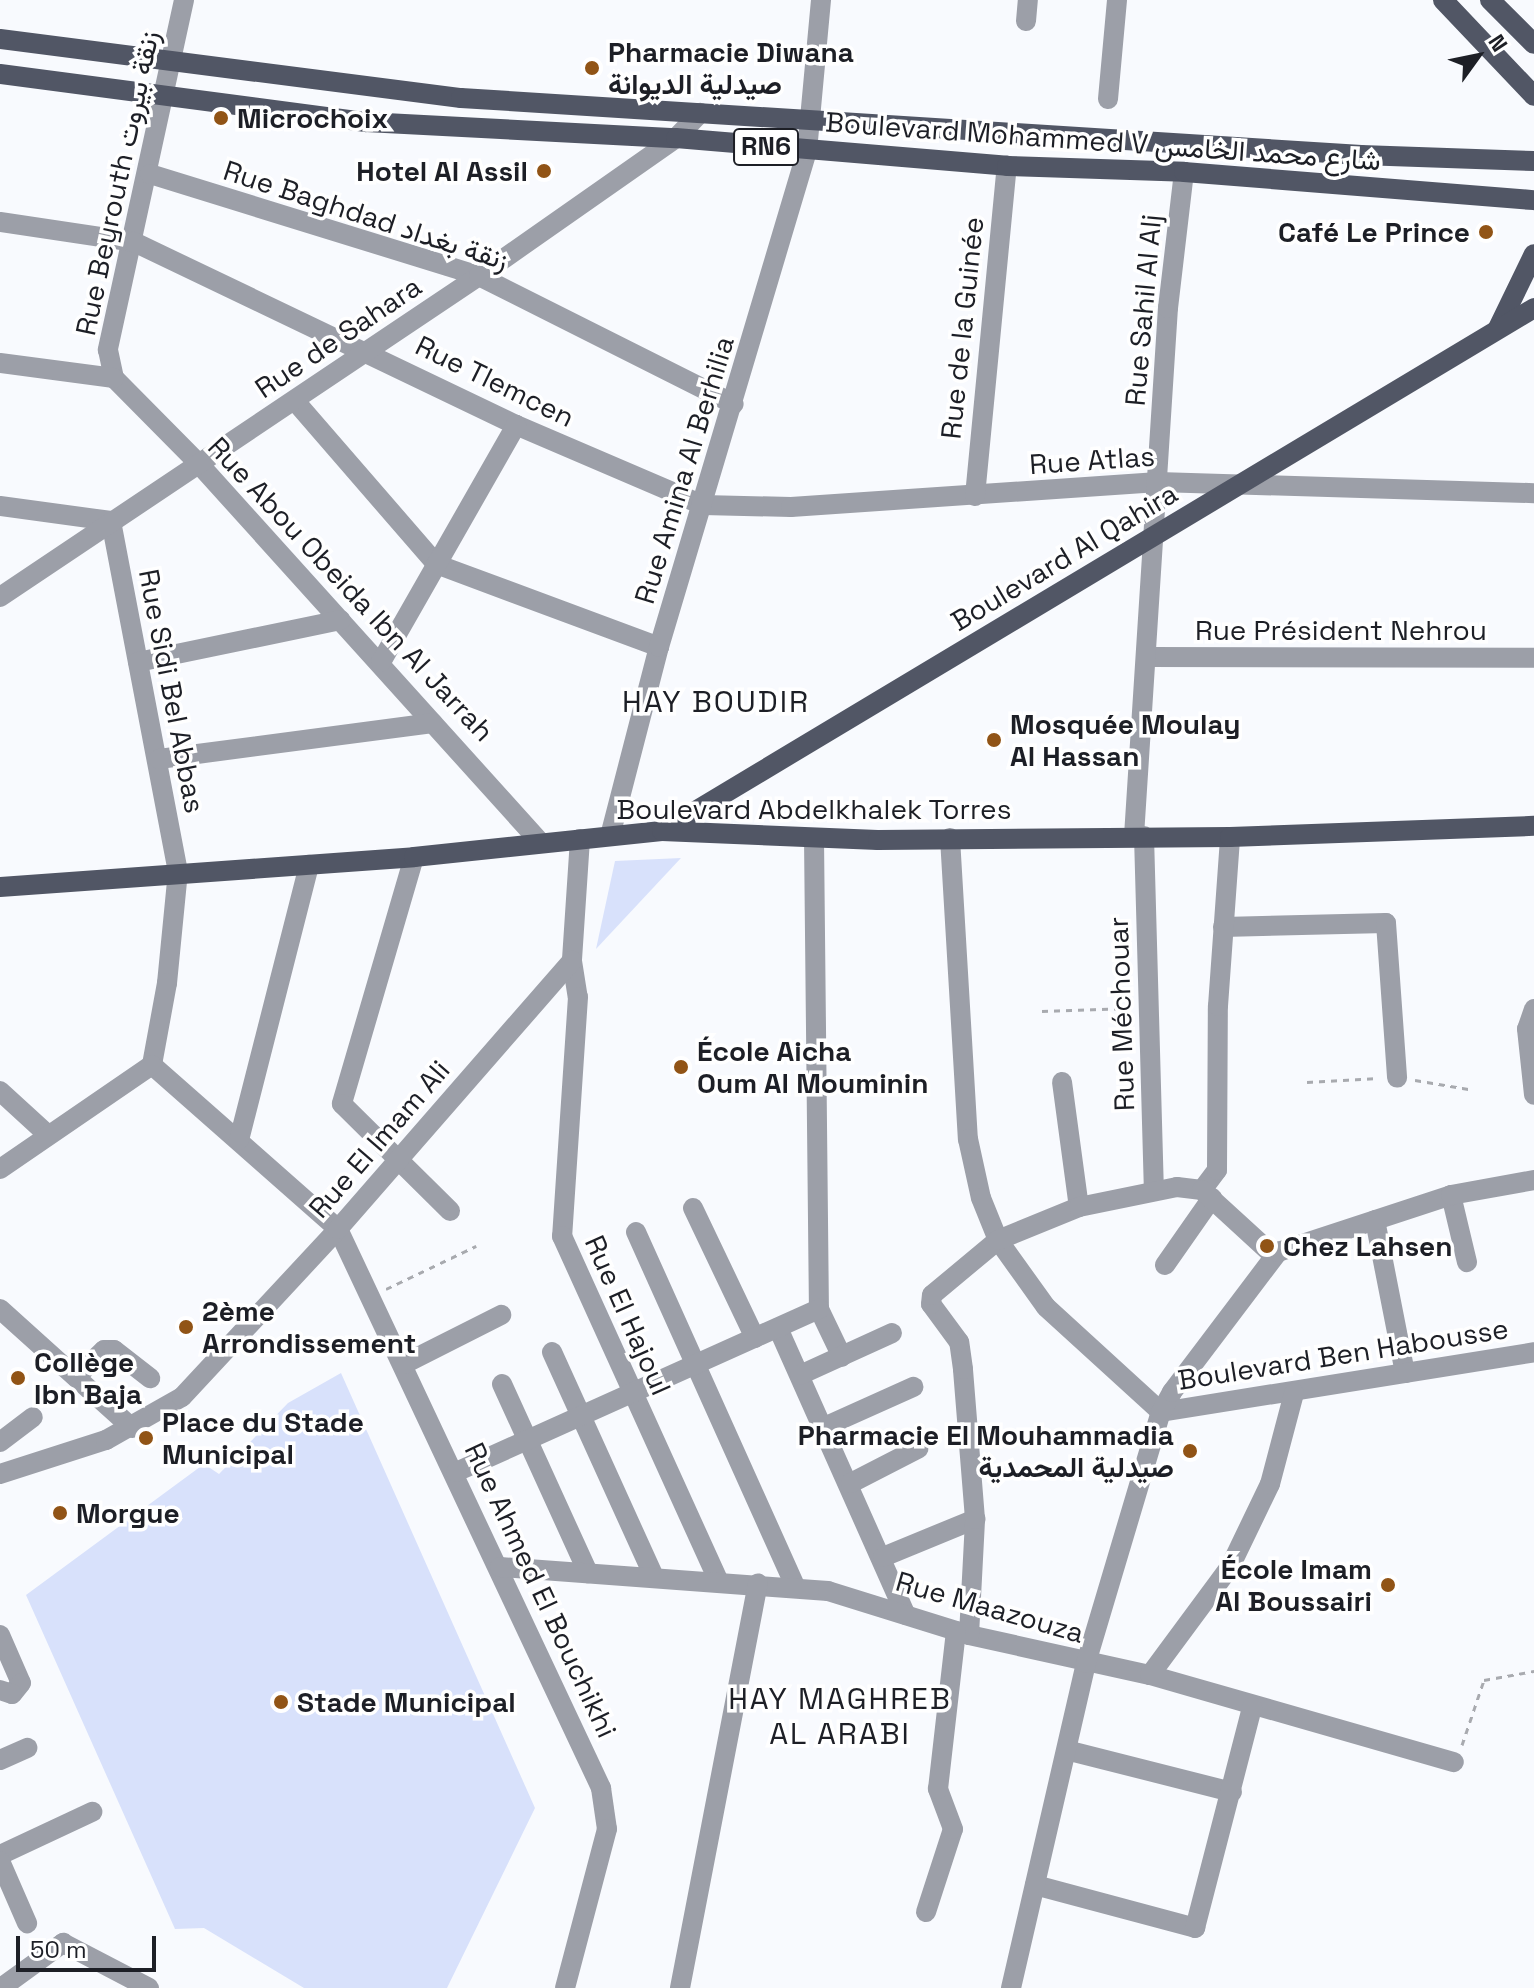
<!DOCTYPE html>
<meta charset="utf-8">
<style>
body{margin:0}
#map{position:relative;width:1534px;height:1988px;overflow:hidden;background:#f8fafe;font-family:"Space Grotesk",Vazirmatn,sans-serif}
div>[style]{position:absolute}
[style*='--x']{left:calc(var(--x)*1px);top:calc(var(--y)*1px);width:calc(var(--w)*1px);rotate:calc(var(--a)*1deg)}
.green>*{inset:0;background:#d8e1fb}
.path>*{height:3px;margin-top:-1.5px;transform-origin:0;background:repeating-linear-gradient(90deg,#a8aaaf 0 6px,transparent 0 12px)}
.minor>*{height:20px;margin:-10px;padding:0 10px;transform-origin:10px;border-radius:10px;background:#9c9fa8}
.major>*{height:20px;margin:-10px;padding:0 10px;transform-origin:10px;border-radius:10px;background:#515665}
.dots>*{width:22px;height:22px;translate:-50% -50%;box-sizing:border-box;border:4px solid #fff;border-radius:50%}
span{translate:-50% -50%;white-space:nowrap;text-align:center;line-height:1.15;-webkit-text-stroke:7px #fff;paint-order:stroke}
.shield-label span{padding:2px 6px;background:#fff;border:2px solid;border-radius:6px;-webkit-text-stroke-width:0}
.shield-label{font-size:26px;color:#1d1f26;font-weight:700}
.poi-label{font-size:28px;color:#1d1f26;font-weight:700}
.left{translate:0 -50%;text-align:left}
.right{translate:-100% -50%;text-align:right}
.street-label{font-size:28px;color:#1d1f26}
.neighbourhood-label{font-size:30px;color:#1d1f26;letter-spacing:2px}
.north{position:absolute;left:1438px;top:16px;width:80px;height:80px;-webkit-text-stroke:6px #fff;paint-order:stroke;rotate:57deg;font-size:22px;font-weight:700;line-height:32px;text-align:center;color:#1d1f26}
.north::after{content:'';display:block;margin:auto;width:28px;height:36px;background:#1d1f26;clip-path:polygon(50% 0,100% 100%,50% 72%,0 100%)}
.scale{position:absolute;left:16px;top:1936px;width:140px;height:36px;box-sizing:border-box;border:4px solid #1d1f26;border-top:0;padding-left:10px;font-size:24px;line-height:28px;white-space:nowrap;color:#1d1f26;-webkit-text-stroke:6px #fff;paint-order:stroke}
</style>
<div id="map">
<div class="green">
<i style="clip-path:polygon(681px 858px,596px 949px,615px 861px)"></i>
<i style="clip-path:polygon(341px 1373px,535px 1808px,447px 1988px,304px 1988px,204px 1928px,175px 1929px,26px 1595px,204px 1464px,219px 1474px,288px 1403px)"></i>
</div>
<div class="path">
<i style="--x:1042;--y:1011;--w:88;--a:-2"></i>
<i style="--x:1415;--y:1080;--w:54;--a:9.6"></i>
<i style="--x:1307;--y:1082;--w:72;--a:-3.2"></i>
<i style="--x:386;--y:1289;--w:100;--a:-25.5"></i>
<i style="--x:1462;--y:1745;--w:69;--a:-71.3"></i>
<i style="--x:1484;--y:1680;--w:51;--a:-10.2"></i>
</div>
<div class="minor">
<i style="--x:184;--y:0;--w:358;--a:102.3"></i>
<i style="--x:108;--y:350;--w:29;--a:78"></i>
<i style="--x:114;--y:378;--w:121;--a:45.3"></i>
<i style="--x:199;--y:464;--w:510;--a:47.94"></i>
<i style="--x:1026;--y:21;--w:21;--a:-85"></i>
<i style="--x:1108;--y:99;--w:99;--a:-84.8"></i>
<i style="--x:150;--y:174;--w:344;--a:17.2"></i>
<i style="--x:479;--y:276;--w:285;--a:26.7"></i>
<i style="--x:0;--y:222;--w:135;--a:8.5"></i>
<i style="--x:134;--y:242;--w:424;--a:25.6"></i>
<i style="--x:516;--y:425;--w:203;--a:23.2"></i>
<i style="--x:703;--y:505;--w:88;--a:1.3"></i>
<i style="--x:791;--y:507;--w:368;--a:-3.9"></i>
<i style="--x:1158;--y:482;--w:376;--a:1.7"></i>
<i style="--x:0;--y:363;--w:115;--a:7.5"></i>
<i style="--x:295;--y:401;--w:216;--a:49.1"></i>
<i style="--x:436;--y:564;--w:238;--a:20.4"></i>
<i style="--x:975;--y:496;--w:332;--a:-84.5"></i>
<i style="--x:0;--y:506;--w:112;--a:7.7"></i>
<i style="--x:111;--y:521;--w:356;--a:79.2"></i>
<i style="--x:178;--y:871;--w:113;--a:95.6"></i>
<i style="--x:167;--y:983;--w:83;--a:100.4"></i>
<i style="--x:0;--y:597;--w:577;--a:-33.83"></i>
<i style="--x:479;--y:276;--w:241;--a:-35"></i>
<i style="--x:676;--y:138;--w:35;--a:-46"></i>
<i style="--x:1147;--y:657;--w:387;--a:0.1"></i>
<i style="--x:138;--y:662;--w:207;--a:-11.7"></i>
<i style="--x:381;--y:662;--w:273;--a:-60.3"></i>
<i style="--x:159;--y:759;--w:276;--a:-7.5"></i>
<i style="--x:610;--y:836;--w:195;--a:-75.5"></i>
<i style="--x:659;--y:647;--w:518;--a:-73.39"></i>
<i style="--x:807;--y:151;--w:152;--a:-84.7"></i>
<i style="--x:1134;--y:836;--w:529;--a:-86.32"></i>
<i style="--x:1168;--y:308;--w:137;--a:-83.3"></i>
<i style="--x:1144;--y:836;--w:355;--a:88.4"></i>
<i style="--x:814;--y:838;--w:471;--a:89.4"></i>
<i style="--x:819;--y:1309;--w:53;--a:64.4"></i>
<i style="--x:950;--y:838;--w:302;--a:86.6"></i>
<i style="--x:968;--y:1139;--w:60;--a:77.6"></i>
<i style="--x:981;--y:1198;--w:45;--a:68"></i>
<i style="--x:998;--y:1240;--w:82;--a:54.4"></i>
<i style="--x:1046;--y:1307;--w:156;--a:42.4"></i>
<i style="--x:580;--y:839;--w:122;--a:93.8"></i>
<i style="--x:572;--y:961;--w:36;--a:81"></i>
<i style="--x:578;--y:997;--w:240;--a:93.8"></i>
<i style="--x:562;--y:1236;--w:378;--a:65.6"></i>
<i style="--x:414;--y:857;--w:257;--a:106.3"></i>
<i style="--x:342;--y:1104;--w:152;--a:44.7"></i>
<i style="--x:1223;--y:927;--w:163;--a:-1.4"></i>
<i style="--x:1386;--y:923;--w:155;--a:85.9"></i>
<i style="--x:1534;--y:1009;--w:21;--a:109"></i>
<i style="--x:1527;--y:1029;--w:66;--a:83.9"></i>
<i style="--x:152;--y:1065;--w:248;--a:41.4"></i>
<i style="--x:338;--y:1229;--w:618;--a:64.8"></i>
<i style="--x:601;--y:1788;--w:41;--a:81.7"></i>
<i style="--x:607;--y:1829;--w:164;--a:104.8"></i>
<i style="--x:1062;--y:1082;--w:126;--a:82.3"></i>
<i style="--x:0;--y:1091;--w:65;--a:42.5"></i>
<i style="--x:239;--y:1140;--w:284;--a:-75.7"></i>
<i style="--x:0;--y:1169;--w:184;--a:-34.4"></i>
<i style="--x:1202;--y:1190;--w:25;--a:-53"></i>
<i style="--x:1217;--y:1170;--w:164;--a:-89.7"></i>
<i style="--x:1218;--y:1006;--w:169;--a:-85.9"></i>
<i style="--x:1451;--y:1195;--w:69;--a:76.6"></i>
<i style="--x:693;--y:1208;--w:144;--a:64.5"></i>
<i style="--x:1375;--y:1220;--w:156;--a:78.9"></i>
<i style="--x:636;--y:1232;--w:387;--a:65.8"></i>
<i style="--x:1165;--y:1265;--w:82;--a:-55"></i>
<i style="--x:0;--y:1309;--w:178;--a:42"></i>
<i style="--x:778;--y:1328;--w:314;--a:66"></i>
<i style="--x:552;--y:1352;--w:247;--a:65.6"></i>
<i style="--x:404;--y:1364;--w:109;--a:-26.8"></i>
<i style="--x:800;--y:1375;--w:101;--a:-24.5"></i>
<i style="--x:76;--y:1377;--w:39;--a:-44"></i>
<i style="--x:104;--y:1350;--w:10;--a:0"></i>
<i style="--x:114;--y:1350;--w:46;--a:37.9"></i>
<i style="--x:502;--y:1384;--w:208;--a:65.5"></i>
<i style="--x:1161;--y:1412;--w:378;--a:-9.1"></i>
<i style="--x:824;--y:1427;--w:98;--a:-24.2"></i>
<i style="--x:0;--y:1442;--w:41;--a:-37.1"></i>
<i style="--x:456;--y:1472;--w:398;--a:-24.2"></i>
<i style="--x:0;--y:1474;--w:111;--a:-17.8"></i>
<i style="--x:106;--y:1440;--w:87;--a:-29.5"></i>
<i style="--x:182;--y:1397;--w:229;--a:-47.1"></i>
<i style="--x:338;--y:1229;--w:356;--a:-48.9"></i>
<i style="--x:851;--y:1483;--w:76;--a:-27.2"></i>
<i style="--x:883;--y:1557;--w:100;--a:-22.4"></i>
<i style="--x:500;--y:1567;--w:329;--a:4.2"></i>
<i style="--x:828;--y:1591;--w:148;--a:17.3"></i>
<i style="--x:969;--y:1635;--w:185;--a:12.5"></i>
<i style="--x:1150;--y:1675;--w:316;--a:16"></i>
<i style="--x:0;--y:1635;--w:52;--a:66.4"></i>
<i style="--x:21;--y:1683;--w:14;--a:129"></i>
<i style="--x:12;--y:1694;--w:13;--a:-162"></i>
<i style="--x:969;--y:1635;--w:116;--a:-87"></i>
<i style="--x:975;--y:1519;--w:150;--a:-94.6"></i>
<i style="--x:963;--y:1369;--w:27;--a:-98"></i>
<i style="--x:959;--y:1342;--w:47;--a:-126.4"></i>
<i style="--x:931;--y:1304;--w:9;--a:-84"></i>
<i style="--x:932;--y:1295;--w:86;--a:-39.8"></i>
<i style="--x:998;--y:1240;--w:87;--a:-22.2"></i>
<i style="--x:1079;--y:1207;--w:100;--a:-11.5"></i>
<i style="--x:1177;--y:1187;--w:25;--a:7"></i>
<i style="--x:1202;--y:1190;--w:96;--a:42.5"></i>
<i style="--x:1150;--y:1675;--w:134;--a:-53.5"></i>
<i style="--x:1230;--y:1567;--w:92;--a:-64.3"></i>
<i style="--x:1270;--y:1484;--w:94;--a:-75.2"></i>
<i style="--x:1070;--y:1751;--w:167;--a:14.2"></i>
<i style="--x:0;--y:1760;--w:30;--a:-24"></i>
<i style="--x:0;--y:1855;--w:102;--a:-25.1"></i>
<i style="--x:0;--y:1861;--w:68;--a:66.5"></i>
<i style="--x:1035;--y:1885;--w:166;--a:15"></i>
<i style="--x:1195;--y:1928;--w:228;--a:-75.5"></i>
<i style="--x:926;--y:1912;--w:87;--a:-72"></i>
<i style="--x:953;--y:1829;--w:43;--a:-110.6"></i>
<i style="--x:938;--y:1789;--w:159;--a:-83.5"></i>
<i style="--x:1;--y:1988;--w:77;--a:-36"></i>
<i style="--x:63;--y:1943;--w:97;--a:27.6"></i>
<i style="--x:680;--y:1988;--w:412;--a:-79.1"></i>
<i style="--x:1011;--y:1988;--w:334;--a:-77"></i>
<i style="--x:1086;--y:1663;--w:262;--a:-73.4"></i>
<i style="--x:1161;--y:1412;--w:23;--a:-61"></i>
<i style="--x:1172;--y:1392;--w:176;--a:-52.9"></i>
<i style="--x:1278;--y:1252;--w:182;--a:-18.2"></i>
<i style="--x:1451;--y:1195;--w:84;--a:-10.2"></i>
</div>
<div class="major">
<i style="--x:1443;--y:0;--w:132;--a:46.5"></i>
<i style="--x:1490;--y:0;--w:62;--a:45"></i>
<i style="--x:0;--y:39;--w:465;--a:7.3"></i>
<i style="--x:461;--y:98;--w:902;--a:3.62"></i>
<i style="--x:1361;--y:155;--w:173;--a:2"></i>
<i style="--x:0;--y:74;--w:369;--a:7.5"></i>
<i style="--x:366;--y:122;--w:310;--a:3"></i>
<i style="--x:676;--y:138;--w:332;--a:4.8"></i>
<i style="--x:1007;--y:166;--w:177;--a:1.9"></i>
<i style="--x:1184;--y:172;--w:351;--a:4.6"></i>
<i style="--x:1498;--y:328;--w:82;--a:-64.1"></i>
<i style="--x:662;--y:831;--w:1017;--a:-30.95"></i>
<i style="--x:0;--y:887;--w:415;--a:-4.1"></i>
<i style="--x:414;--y:857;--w:249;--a:-6"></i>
<i style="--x:662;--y:831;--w:216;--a:2.4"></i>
<i style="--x:878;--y:840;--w:352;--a:-0.5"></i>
<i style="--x:1230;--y:837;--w:304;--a:-2.1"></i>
</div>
<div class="dots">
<i style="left:592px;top:68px;background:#915416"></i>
<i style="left:221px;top:118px;background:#915416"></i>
<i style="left:544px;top:171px;background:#915416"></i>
<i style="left:1486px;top:232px;background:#915416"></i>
<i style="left:994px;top:740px;background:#915416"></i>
<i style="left:681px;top:1067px;background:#915416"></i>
<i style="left:1267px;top:1246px;background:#915416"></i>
<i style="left:186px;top:1327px;background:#915416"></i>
<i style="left:18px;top:1378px;background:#915416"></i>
<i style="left:146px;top:1438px;background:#915416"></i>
<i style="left:1190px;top:1451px;background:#915416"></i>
<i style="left:60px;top:1513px;background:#915416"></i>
<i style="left:1388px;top:1585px;background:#915416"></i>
<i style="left:281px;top:1702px;background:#915416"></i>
</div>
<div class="shield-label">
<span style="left:766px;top:147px">RN6</span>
</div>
<div class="poi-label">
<span class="left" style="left:608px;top:68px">Pharmacie Diwana<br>صيدلية الديوانة</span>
<span class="left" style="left:237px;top:118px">Microchoix</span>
<span class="right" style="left:528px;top:171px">Hotel Al Assil</span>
<span class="right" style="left:1470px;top:232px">Café Le Prince</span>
<span class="left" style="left:1010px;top:740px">Mosquée Moulay<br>Al Hassan</span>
<span class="left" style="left:697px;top:1067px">École Aicha<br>Oum Al Mouminin</span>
<span class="left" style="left:1283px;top:1246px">Chez Lahsen</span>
<span class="left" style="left:202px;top:1327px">2ème<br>Arrondissement</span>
<span class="left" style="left:34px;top:1378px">Collège<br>Ibn Baja</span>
<span class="left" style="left:162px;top:1438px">Place du Stade<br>Municipal</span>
<span class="right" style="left:1174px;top:1451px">Pharmacie El Mouhammadia<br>صيدلية المحمدية</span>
<span class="left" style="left:76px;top:1513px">Morgue</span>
<span class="right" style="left:1372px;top:1585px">École Imam<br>Al Boussairi</span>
<span class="left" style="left:297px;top:1702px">Stade Municipal</span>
</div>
<div class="street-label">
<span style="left:1103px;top:141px;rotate:4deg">Boulevard Mohammed V شارع محمد الخامس</span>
<span style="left:117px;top:183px;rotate:-78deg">Rue Beyrouth زنقة بيروت</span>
<span style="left:366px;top:215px;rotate:18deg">Rue Baghdad زنقة بغداد</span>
<span style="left:1143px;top:310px;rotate:-85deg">Rue Sahil Al Alj</span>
<span style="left:962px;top:328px;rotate:-84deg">Rue de la Guinée</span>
<span style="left:338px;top:337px;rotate:-34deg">Rue de Sahara</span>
<span style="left:495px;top:381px;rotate:26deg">Rue Tlemcen</span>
<span style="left:1092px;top:460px;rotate:-4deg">Rue Atlas</span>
<span style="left:684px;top:470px;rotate:-73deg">Rue Amina Al Berhilia</span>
<span style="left:1064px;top:557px;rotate:-31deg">Boulevard Al Qahira</span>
<span style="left:351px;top:589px;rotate:47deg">Rue Abou Obeida Ibn Al Jarrah</span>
<span style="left:1341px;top:630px">Rue Président Nehrou</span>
<span style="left:172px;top:691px;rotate:79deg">Rue Sidi Bel Abbas</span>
<span style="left:814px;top:809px">Boulevard Abdelkhalek Torres</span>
<span style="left:1121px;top:1014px;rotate:-92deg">Rue Méchouar</span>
<span style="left:379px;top:1139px;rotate:-49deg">Rue El Imam Ali</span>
<span style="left:628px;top:1315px;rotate:66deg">Rue El Hajoul</span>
<span style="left:1343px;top:1354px;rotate:-9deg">Boulevard Ben Habousse</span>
<span style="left:541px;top:1590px;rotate:65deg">Rue Ahmed El Bouchikhi</span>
<span style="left:990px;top:1607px;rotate:16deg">Rue Maazouza</span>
</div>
<div class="neighbourhood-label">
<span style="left:716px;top:702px">HAY BOUDIR</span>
<span style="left:840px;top:1716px">HAY MAGHREB<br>AL ARABI</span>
</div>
<div class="north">N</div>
<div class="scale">50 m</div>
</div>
